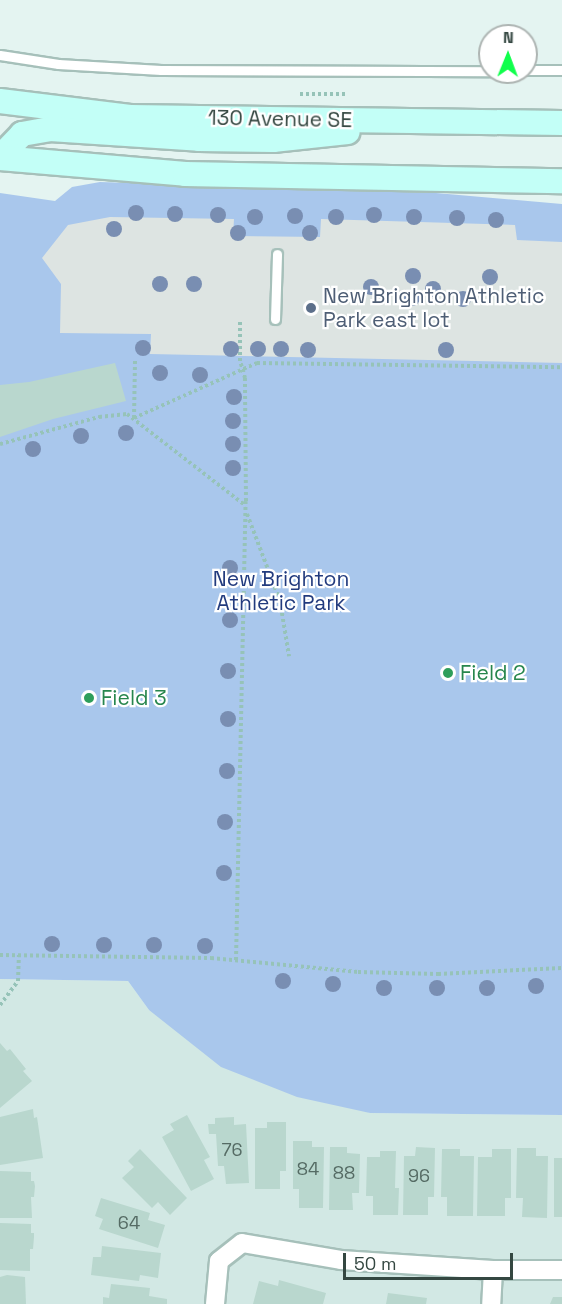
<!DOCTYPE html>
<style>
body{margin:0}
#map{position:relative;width:562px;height:1304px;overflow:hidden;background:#e4f4f1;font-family:"Space Grotesk",sans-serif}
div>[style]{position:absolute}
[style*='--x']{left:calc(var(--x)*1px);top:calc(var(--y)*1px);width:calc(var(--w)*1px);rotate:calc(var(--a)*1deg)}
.residential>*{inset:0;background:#d2e8e4}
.green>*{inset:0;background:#a9c7ec}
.parking>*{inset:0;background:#dde4e2}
.building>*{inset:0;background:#b9d7ce;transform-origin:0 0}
.path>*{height:4px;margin-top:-2px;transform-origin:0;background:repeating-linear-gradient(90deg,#96c3b8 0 3px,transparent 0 6px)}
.roads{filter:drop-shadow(2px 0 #a6c0ba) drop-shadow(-2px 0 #a6c0ba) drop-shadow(0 2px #a6c0ba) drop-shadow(0 -2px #a6c0ba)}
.lane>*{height:9px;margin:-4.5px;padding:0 4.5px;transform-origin:4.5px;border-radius:4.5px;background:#fff}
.street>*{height:18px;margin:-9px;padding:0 9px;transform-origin:9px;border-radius:9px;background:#fff}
.secondary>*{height:24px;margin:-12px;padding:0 12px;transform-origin:12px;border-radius:12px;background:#c3fff7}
.trees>*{width:16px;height:16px;margin:-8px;border-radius:50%;background:#798eb2}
.dots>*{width:16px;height:16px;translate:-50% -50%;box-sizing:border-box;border:3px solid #fff;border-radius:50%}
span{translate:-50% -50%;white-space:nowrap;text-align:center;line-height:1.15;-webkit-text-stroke:4.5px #fff;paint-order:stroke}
.number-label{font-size:18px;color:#556b64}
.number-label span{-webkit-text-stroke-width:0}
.street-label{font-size:21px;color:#344741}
.service-label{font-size:21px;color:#4e5e75}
.left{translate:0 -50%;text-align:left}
.park-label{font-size:21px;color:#223b7e}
.leisure-label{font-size:21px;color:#27864d}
.north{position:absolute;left:478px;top:24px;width:60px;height:60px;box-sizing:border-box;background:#fff;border:2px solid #aeb5b3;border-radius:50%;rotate:1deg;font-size:16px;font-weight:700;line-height:24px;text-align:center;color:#344741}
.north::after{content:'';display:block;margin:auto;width:21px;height:27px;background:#10ff4c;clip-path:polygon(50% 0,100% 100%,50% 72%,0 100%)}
.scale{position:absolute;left:343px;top:1253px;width:170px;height:27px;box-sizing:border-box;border:3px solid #344741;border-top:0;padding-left:8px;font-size:18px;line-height:21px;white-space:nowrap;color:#344741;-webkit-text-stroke:4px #fff;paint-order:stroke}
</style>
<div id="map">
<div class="residential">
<i style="clip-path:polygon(0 979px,128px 981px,149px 1010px,370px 1113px,562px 1115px,562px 1304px,0 1304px)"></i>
</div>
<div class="green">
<i style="clip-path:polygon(100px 182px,436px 193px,562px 204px,562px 1115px,370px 1113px,297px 1097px,221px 1067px,149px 1010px,128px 981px,0 979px,0 193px,55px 201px,72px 187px)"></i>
</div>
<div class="parking">
<i style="clip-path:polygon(110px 217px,234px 219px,233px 236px,320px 237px,321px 219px,515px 225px,517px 240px,562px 242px,562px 363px,150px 354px,151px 334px,60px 333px,61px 284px,42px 258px,68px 225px)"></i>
</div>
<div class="building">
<i style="clip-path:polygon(115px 363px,126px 401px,53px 419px,0 437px,0 385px,29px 382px)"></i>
<i style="clip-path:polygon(0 1043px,7px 1051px,10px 1049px,26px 1069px,23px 1071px,32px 1081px,0 1108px)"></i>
<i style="clip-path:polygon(33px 1109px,34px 1118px,37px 1117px,43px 1158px,0 1165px,0 1117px)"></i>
<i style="clip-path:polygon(187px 1115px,210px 1157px,204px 1160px,214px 1179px,191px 1191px,162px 1137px,174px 1130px,170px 1124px)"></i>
<i style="clip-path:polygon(234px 1117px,234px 1125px,246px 1124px,249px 1183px,226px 1184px,224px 1166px,218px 1166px,216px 1134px,209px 1134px,208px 1124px,215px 1124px,215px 1118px)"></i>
<i style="clip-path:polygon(267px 1122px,286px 1122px,286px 1171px,280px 1171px,280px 1189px,255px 1189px,255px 1128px,267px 1128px)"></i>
<i style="clip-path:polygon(293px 1141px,312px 1141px,312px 1147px,324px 1147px,323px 1208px,299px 1208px,299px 1189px,293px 1189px)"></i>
<i style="clip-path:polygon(330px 1147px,347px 1147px,347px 1153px,360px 1154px,359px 1193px,352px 1193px,353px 1210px,329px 1210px)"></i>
<i style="clip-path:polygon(416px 1147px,435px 1148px,434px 1197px,428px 1197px,428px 1215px,403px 1215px,404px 1156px,415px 1156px)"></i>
<i style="clip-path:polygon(517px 1148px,536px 1148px,536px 1156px,548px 1156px,547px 1218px,522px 1217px,523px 1198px,516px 1198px)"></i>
<i style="clip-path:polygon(140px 1149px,187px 1198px,170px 1215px,158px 1202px,152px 1208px,122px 1178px,134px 1167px,128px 1161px)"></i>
<i style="clip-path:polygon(442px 1149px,460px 1149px,460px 1156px,474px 1156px,473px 1216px,447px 1216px,447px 1197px,441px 1197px)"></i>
<i style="clip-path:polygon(492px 1149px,511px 1149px,511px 1198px,505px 1198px,505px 1216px,477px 1216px,478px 1157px,492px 1157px)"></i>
<i style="clip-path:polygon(380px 1151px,396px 1151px,395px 1188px,399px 1188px,398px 1215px,373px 1215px,373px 1196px,366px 1196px,367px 1157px,380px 1157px)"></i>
<i style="left:554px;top:1158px;width:8px;height:59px"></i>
<i style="clip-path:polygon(0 1171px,31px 1172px,31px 1181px,34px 1181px,35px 1186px,34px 1197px,31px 1197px,32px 1218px,0 1218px)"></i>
<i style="clip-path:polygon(101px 1198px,150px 1213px,148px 1220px,165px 1225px,158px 1248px,99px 1229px,103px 1219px,95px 1216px)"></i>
<i style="clip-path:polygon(0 1223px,31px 1224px,31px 1233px,34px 1233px,34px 1237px,33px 1249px,30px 1249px,30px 1271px,0 1270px)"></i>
<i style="clip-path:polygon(102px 1246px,161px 1253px,158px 1278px,140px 1275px,139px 1281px,91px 1275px,93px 1257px,101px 1257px)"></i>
<i style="clip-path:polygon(7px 1275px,25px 1277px,26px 1304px,0 1304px,0 1277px)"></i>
<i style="clip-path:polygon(279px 1280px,326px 1293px,323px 1304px,253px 1304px,259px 1281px,278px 1286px)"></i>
<i style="clip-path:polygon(111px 1284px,150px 1288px,149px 1296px,167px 1299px,167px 1304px,103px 1304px,103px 1297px,109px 1298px)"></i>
<i style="clip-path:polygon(388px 1293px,427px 1298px,426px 1304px,386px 1304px)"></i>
<i style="clip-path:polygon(553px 1297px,562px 1297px,562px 1304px,550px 1304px)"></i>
</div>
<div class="path">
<i style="--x:300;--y:94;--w:46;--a:0"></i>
<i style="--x:134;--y:418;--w:135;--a:-24.1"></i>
<i style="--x:257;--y:363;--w:305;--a:0.8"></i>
<i style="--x:134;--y:418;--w:59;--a:-89"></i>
<i style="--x:0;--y:444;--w:103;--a:-15.3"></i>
<i style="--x:99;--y:417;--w:28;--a:-6"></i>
<i style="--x:127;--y:414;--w:150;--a:37.7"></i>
<i style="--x:247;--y:514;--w:93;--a:69.2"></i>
<i style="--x:280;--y:601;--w:56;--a:80.7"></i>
<i style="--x:0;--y:955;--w:211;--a:0.8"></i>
<i style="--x:211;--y:958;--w:148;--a:5.4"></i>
<i style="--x:358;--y:972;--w:80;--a:1.4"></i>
<i style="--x:438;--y:974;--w:124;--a:-2.8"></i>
<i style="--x:236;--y:960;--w:459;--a:-88.8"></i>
<i style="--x:246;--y:501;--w:123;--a:-90.5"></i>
<i style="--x:245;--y:378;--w:18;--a:-106"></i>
<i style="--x:240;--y:361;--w:42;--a:-90"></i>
<i style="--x:0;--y:1005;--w:30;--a:-53"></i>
<i style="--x:18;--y:981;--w:26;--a:-88"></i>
</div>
<div class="roads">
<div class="lane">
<i style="--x:0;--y:55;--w:59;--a:8.8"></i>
<i style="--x:58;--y:64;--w:103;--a:3.3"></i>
<i style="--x:161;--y:70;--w:329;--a:0.2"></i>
<i style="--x:526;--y:70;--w:36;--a:0"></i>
<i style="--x:275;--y:319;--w:65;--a:-88.2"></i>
</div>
<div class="street">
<i style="--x:493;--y:1270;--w:69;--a:0"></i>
<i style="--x:215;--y:1304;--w:43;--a:-84.7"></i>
<i style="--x:219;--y:1261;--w:29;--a:-38"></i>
<i style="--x:242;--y:1243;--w:100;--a:9.7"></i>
<i style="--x:341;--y:1260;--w:152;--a:3.8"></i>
<i style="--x:493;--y:1270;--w:34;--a:93"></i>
</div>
<div class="secondary">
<i style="--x:0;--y:101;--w:131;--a:7"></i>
<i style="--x:130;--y:117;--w:432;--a:0.8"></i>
<i style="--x:0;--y:157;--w:32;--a:-46"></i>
<i style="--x:22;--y:134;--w:28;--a:-10"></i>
<i style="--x:50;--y:129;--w:149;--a:3.8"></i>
<i style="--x:199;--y:139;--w:74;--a:0.8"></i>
<i style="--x:273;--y:140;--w:75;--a:-6.1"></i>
<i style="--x:0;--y:158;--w:186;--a:4.9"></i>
<i style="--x:185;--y:174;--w:377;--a:1.1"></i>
</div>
</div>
<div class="trees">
<i style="left:136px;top:213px"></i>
<i style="left:175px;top:214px"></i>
<i style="left:218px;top:215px"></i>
<i style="left:374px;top:215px"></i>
<i style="left:295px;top:216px"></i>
<i style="left:255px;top:217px"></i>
<i style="left:336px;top:217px"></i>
<i style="left:414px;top:217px"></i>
<i style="left:457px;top:218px"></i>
<i style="left:496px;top:220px"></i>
<i style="left:114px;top:229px"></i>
<i style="left:238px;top:233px"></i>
<i style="left:310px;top:233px"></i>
<i style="left:413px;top:276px"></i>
<i style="left:490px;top:277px"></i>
<i style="left:160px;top:284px"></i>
<i style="left:194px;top:284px"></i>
<i style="left:371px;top:287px"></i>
<i style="left:433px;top:289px"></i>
<i style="left:412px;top:298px"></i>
<i style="left:463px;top:299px"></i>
<i style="left:143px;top:348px"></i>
<i style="left:231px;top:349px"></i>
<i style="left:258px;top:349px"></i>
<i style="left:281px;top:349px"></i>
<i style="left:308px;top:350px"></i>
<i style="left:446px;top:350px"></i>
<i style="left:160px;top:373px"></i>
<i style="left:200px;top:375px"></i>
<i style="left:234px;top:397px"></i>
<i style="left:233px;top:421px"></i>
<i style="left:126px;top:433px"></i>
<i style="left:81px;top:436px"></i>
<i style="left:233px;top:444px"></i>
<i style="left:33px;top:449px"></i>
<i style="left:233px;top:468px"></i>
<i style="left:230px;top:568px"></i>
<i style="left:230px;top:620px"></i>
<i style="left:228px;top:671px"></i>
<i style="left:228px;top:719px"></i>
<i style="left:227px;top:771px"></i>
<i style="left:225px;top:822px"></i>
<i style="left:224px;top:873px"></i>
<i style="left:52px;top:944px"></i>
<i style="left:104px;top:945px"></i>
<i style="left:154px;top:945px"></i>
<i style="left:205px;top:946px"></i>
<i style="left:283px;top:981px"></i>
<i style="left:333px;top:984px"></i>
<i style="left:536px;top:986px"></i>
<i style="left:384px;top:988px"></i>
<i style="left:437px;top:988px"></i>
<i style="left:487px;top:988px"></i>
</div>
<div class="dots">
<i style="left:311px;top:308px;background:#5c6f8a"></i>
<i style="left:448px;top:673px;background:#2e9e5b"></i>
<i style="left:89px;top:698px;background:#2e9e5b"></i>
</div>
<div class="number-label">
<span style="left:232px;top:1150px">76</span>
<span style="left:308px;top:1169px">84</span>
<span style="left:344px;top:1173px">88</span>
<span style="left:419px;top:1176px">96</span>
<span style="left:129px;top:1223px">64</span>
</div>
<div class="street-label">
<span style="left:280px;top:119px;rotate:1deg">130 Avenue SE</span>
</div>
<div class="service-label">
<span class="left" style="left:323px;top:308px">New Brighton Athletic<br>Park east lot</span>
</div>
<div class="park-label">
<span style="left:281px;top:591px">New Brighton<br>Athletic Park</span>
</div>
<div class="leisure-label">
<span class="left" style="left:460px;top:673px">Field 2</span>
<span class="left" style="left:101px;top:698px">Field 3</span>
</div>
<div class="north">N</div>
<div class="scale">50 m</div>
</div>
